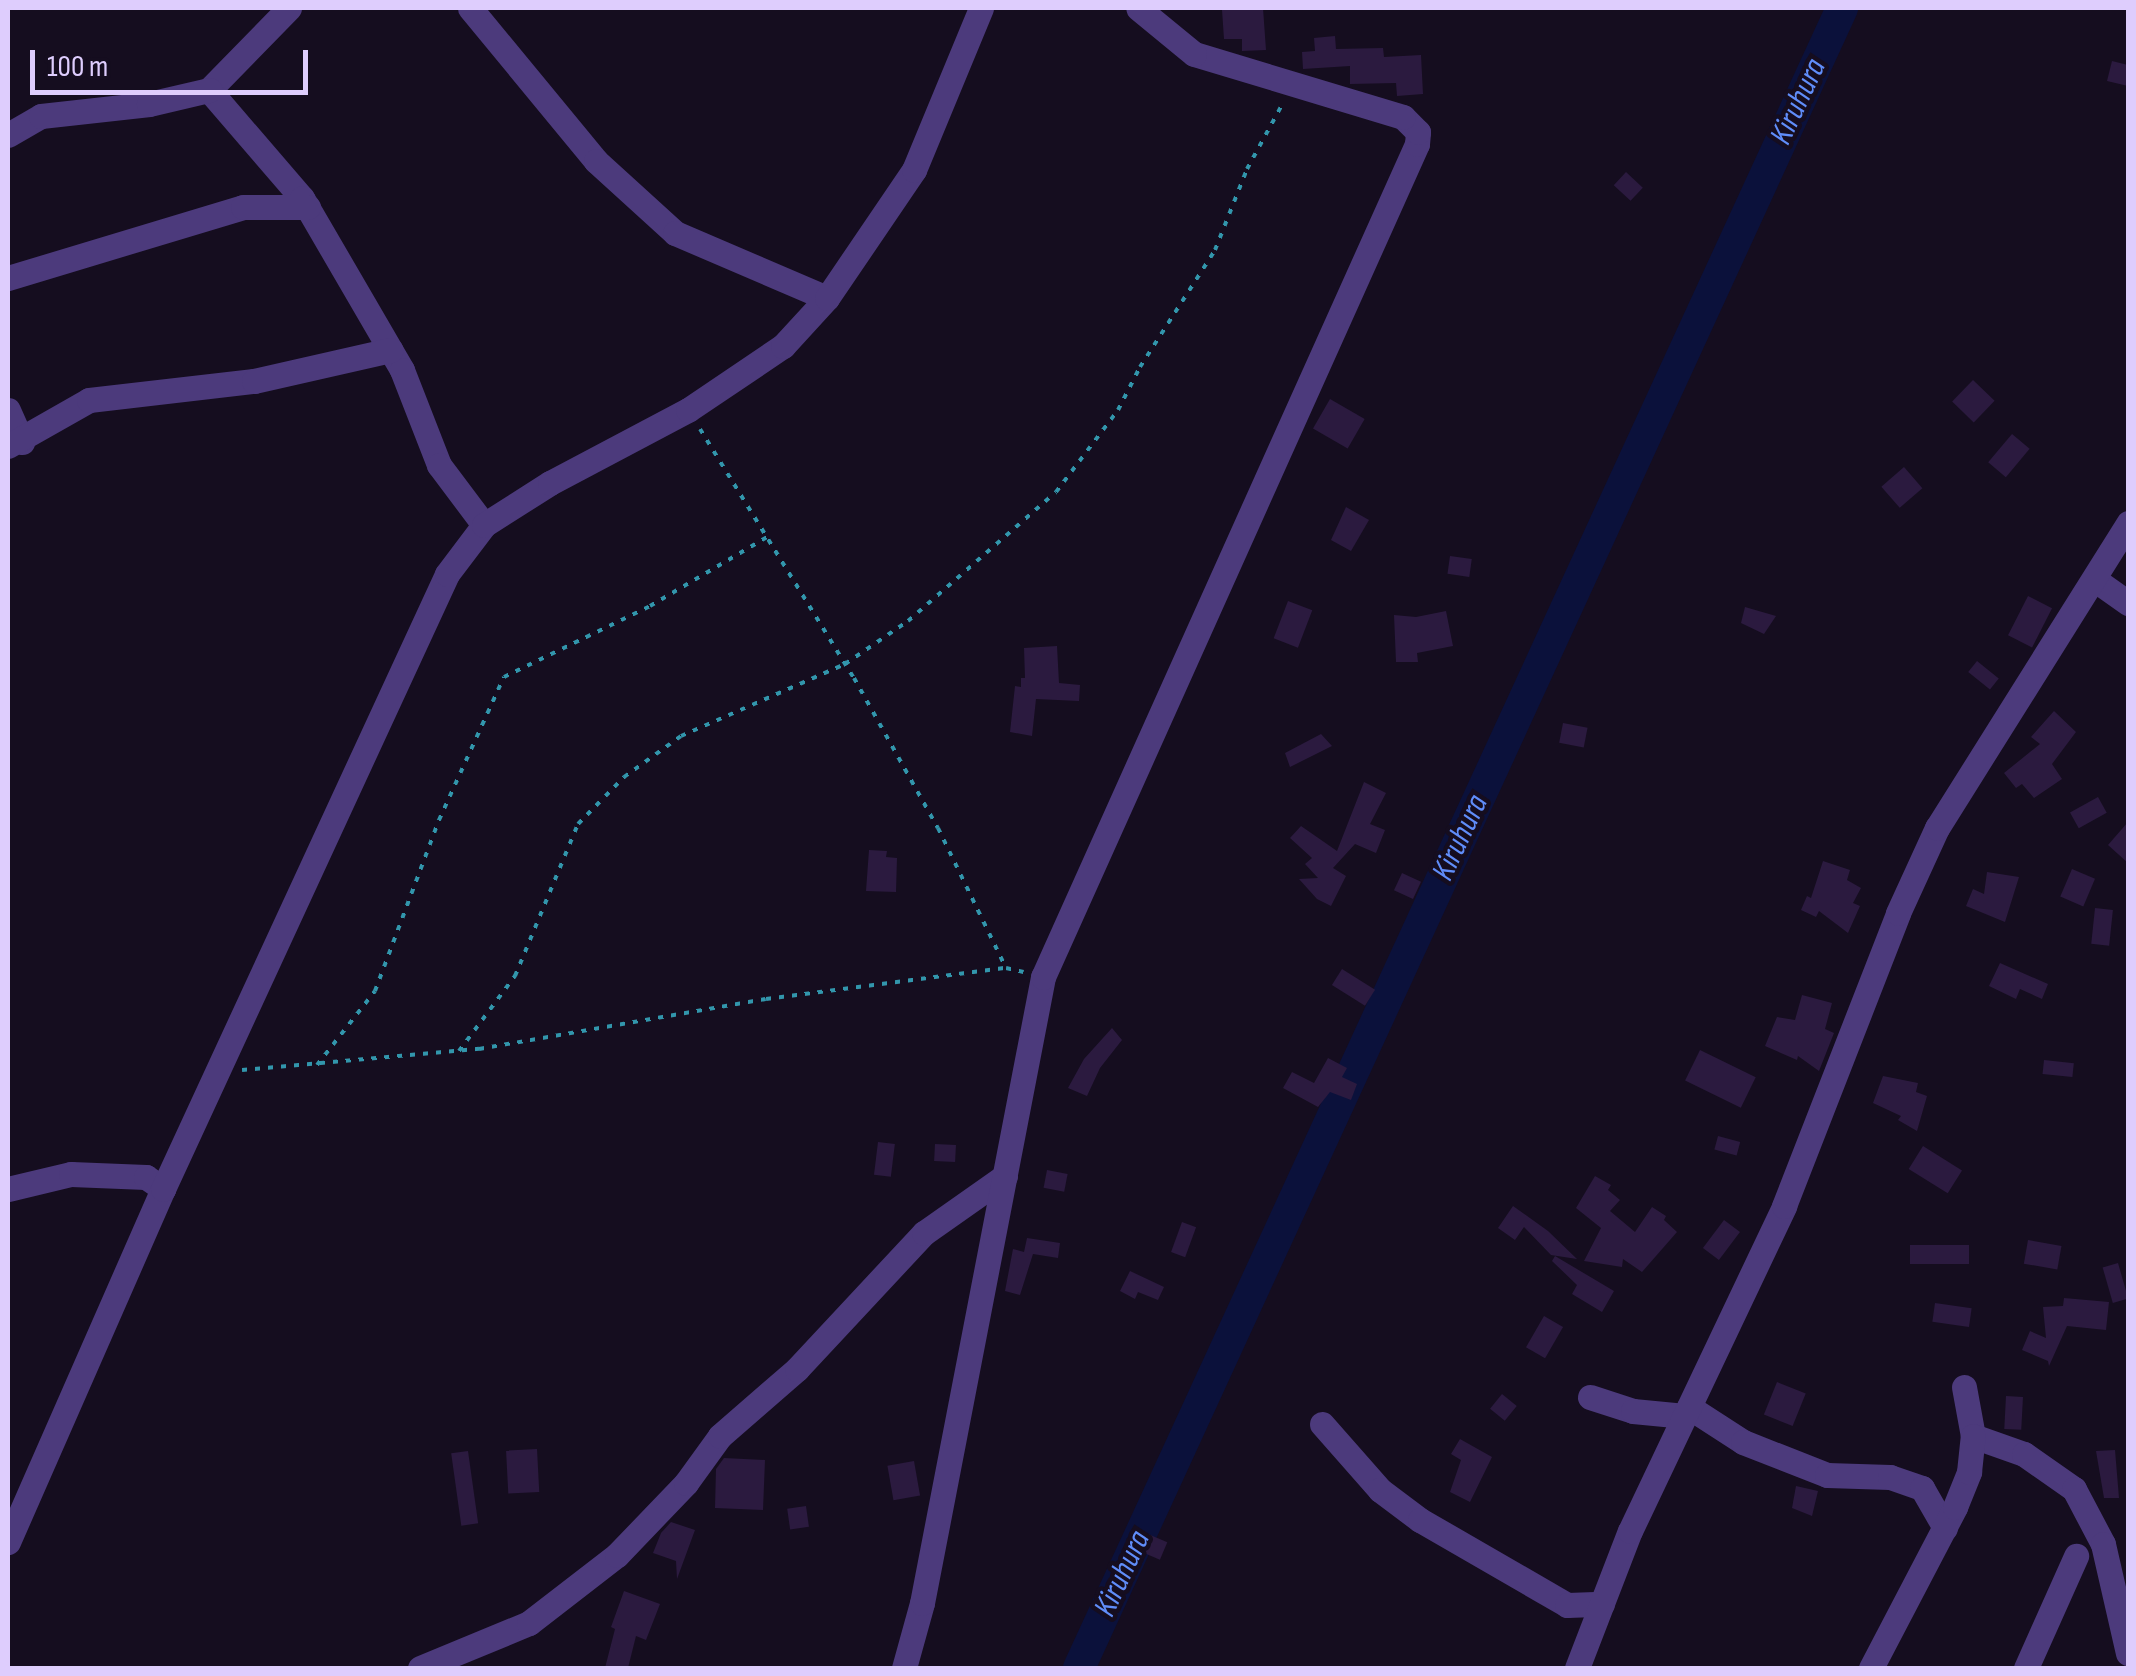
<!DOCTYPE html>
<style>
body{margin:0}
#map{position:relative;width:2136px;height:1676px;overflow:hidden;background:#150d1f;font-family:"Sofia Sans Condensed",sans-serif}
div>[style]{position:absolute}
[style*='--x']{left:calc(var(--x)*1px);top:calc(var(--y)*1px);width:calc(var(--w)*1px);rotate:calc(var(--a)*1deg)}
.river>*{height:32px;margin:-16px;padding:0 16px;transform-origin:16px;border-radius:16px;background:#0b113b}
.building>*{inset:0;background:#2b1a3f;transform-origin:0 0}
.path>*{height:4px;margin-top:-2px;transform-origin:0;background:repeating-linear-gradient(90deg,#3296ac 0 5px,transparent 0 13px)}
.minor>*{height:25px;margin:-12.5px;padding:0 12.5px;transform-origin:12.5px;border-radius:12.5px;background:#4c3a7c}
span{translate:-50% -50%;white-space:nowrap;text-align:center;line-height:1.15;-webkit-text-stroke:9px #150d1f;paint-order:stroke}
.water-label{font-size:32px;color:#608df9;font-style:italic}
.frame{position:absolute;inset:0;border:10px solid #decdfd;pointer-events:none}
.scale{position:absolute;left:30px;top:50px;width:278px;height:45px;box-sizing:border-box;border:5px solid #decdfd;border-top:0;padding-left:12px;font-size:30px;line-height:35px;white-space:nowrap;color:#decdfd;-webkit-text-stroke:8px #150d1f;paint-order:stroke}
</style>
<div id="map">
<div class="river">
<i style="--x:1079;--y:1668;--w:1827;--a:-65.31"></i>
</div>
<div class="building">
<i style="clip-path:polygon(1263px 8px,1266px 50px,1242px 51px,1242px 39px,1224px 39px,1222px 10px)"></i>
<i style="clip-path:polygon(1335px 36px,1336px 49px,1383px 48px,1384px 57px,1421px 55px,1423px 94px,1397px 96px,1396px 83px,1350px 84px,1350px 66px,1303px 69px,1302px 52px,1315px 51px,1314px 38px)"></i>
<i style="clip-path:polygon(2112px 61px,2128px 65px,2128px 86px,2107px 81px)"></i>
<i style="left:1626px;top:172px;width:23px;height:18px;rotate:43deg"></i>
<i style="left:1973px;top:380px;width:30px;height:30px;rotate:44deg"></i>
<i style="left:1330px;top:399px;width:40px;height:34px;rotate:30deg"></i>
<i style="left:2012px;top:434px;width:23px;height:37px;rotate:40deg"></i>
<i style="left:1904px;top:467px;width:28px;height:30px;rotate:49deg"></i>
<i style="clip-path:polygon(1346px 507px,1369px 520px,1351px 551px,1331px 540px)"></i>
<i style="left:1450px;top:556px;width:22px;height:18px;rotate:8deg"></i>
<i style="left:2028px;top:596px;width:27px;height:44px;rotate:27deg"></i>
<i style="left:1288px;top:601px;width:26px;height:40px;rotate:21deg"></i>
<i style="clip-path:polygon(1745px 607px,1776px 616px,1764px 634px,1741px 623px)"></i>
<i style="clip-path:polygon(1446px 611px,1453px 646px,1417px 653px,1418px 662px,1396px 662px,1394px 615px,1416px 617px)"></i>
<i style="clip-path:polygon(1057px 646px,1059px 683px,1080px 685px,1079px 701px,1036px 699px,1032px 736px,1010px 732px,1015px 686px,1021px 687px,1021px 678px,1025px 678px,1024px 648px)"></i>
<i style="left:1977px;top:661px;width:28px;height:14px;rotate:39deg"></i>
<i style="clip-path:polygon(2054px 711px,2076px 732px,2052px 764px,2062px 779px,2034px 798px,2022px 784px,2016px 788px,2004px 773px,2040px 744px,2031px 737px)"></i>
<i style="left:1563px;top:723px;width:25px;height:20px;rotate:11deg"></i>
<i style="clip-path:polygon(1321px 734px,1332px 746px,1290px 767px,1285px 753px)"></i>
<i style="clip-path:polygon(1364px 782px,1386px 793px,1370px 824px,1385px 830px,1376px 853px,1355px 844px,1333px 868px,1346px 876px,1331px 906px,1317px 899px,1299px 879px,1318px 878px,1305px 864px,1312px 858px,1290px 838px,1301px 826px,1337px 851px)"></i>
<i style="left:2098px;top:797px;width:18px;height:32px;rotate:61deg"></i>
<i style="clip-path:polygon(2128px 822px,2128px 863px,2108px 845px)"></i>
<i style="clip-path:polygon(869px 850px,887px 851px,886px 857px,897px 858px,896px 892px,866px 891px)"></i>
<i style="clip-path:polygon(1823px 861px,1850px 870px,1847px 880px,1861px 888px,1853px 903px,1860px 906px,1848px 933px,1819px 911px,1816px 917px,1801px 910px,1807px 896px,1811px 898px)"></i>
<i style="left:2072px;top:869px;width:25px;height:30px;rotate:23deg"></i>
<i style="clip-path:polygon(1987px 872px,2019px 877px,2005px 922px,1966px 906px,1973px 889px,1984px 894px)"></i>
<i style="left:1402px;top:873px;width:21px;height:19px;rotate:25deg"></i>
<i style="left:2095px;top:908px;width:18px;height:36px;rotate:6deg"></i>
<i style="clip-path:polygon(2000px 963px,2048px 984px,2042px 999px,2020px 989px,2016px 999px,1989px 986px)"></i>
<i style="left:1342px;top:969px;width:39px;height:19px;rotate:32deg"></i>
<i style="clip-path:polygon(1802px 995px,1832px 1003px,1825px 1029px,1834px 1033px,1819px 1071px,1798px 1056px,1797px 1060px,1765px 1046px,1777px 1017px,1795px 1020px)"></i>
<i style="clip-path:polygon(1112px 1028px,1122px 1040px,1100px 1068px,1087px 1096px,1068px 1088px,1084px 1059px)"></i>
<i style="left:1700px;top:1050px;width:62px;height:34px;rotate:26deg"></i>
<i style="clip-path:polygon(1328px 1058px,1347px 1068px,1342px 1077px,1357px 1084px,1351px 1100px,1330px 1092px,1318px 1107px,1283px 1088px,1292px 1072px,1314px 1083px)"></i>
<i style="left:2044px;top:1060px;width:30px;height:14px;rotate:6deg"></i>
<i style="clip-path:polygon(1883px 1076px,1918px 1083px,1916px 1092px,1927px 1096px,1917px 1131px,1898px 1120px,1901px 1116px,1873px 1103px)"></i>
<i style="left:1718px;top:1136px;width:23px;height:14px;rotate:15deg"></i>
<i style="left:878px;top:1142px;width:17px;height:33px;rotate:7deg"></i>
<i style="left:935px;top:1144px;width:21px;height:17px;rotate:3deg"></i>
<i style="left:1923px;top:1146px;width:46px;height:27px;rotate:32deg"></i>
<i style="left:1047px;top:1170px;width:21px;height:18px;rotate:11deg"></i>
<i style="clip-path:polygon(1595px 1176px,1611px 1185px,1608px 1190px,1620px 1200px,1610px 1211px,1635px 1232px,1652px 1207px,1666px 1216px,1664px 1220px,1677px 1232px,1642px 1272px,1623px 1259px,1622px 1267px,1584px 1261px,1601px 1228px,1576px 1208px)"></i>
<i style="clip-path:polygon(1513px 1206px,1548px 1231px,1577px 1259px,1551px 1255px,1524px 1227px,1515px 1240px,1498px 1228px)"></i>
<i style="left:1724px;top:1220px;width:20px;height:35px;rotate:37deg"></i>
<i style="left:1182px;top:1222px;width:15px;height:32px;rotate:20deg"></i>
<i style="clip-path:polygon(1027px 1238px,1060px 1243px,1058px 1258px,1033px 1254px,1020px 1295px,1005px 1291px,1013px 1249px,1024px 1252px)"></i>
<i style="left:2028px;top:1240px;width:34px;height:24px;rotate:10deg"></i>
<i style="left:1969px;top:1245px;width:19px;height:59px;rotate:90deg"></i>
<i style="clip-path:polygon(1555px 1256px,1614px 1291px,1602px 1312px,1572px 1294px,1577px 1285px,1552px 1261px)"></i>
<i style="left:2118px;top:1263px;width:37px;height:16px;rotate:74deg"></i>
<i style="clip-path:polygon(1130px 1271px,1164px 1287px,1158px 1300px,1138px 1292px,1135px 1299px,1120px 1291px)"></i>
<i style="clip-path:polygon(2064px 1298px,2109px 1302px,2106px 1330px,2067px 1326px,2049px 1366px,2048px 1361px,2022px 1350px,2030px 1331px,2046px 1338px,2043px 1307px,2063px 1306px)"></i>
<i style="left:1935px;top:1303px;width:37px;height:19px;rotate:8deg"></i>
<i style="left:1544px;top:1316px;width:22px;height:36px;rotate:30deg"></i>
<i style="left:1777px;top:1382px;width:31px;height:35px;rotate:22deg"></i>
<i style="left:1502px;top:1394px;width:19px;height:19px;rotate:39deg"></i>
<i style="left:2006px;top:1396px;width:17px;height:33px;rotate:3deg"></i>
<i style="clip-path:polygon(1460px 1439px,1492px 1457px,1470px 1502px,1450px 1492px,1461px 1460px,1451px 1454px)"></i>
<i style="left:537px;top:1449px;width:43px;height:31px;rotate:87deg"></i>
<i style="clip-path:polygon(2115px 1450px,2119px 1498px,2104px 1498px,2096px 1451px)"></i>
<i style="left:468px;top:1451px;width:73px;height:17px;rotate:82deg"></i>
<i style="clip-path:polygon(724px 1458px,765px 1460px,763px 1510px,715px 1508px,716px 1469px)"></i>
<i style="left:914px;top:1461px;width:35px;height:27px;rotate:80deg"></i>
<i style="clip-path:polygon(1796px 1486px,1818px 1491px,1812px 1516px,1792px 1508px)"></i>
<i style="left:806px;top:1506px;width:21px;height:19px;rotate:82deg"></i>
<i style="clip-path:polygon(671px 1522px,695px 1530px,677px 1579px,676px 1561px,653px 1553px,661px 1533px)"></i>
<i style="left:1148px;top:1534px;width:21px;height:19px;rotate:23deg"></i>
<i style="clip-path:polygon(624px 1591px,660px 1604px,646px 1640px,636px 1636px,628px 1668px,605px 1668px,615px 1629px,611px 1627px)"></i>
</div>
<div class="path">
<i style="--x:700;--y:429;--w:293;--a:58.3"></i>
<i style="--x:854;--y:678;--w:172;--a:60.8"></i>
<i style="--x:938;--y:828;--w:156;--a:64.1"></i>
<i style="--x:459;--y:1051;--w:94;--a:-53.3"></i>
<i style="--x:515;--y:976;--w:165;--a:-67.5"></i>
<i style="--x:578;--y:824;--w:66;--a:-45.6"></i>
<i style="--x:624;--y:777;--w:70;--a:-35.7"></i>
<i style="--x:681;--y:736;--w:179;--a:-23.7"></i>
<i style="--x:845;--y:664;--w:76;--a:-34.3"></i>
<i style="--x:908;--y:621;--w:196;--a:-41.1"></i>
<i style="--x:1056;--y:492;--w:103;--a:-52.9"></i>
<i style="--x:1118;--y:410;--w:48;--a:-62.9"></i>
<i style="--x:1140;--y:367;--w:139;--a:-57.3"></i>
<i style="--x:1215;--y:250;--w:87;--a:-68.4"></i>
<i style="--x:1247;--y:169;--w:77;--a:-61.4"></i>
<i style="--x:317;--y:1065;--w:94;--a:-51.9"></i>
<i style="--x:375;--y:991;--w:183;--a:-69.5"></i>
<i style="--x:439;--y:820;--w:157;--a:-65.6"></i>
<i style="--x:504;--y:677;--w:162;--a:-25.9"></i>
<i style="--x:650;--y:606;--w:138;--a:-30.5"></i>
<i style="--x:242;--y:1070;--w:238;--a:-5.1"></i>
<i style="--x:479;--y:1049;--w:291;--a:-9.9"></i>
<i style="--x:766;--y:999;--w:242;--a:-7.4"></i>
<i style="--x:1006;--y:968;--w:18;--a:13"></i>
</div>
<div class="minor">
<i style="--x:289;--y:8;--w:115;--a:134.3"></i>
<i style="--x:209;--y:90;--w:143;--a:49.3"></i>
<i style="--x:302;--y:198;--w:199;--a:59.8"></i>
<i style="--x:402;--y:370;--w:102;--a:68.7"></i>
<i style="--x:439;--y:465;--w:75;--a:53.1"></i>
<i style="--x:470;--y:8;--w:198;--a:50.5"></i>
<i style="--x:596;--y:161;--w:107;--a:42.3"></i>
<i style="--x:675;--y:233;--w:165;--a:23.2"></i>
<i style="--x:8;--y:135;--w:38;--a:-30"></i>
<i style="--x:41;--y:116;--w:109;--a:-6.3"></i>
<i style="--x:149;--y:104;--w:62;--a:-13.1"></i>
<i style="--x:8;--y:278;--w:245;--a:-16.8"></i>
<i style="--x:243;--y:207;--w:65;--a:0"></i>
<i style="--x:8;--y:410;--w:35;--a:66"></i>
<i style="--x:8;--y:446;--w:93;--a:-29.6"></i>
<i style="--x:89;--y:400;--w:166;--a:-6.6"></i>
<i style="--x:254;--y:381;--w:140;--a:-12.8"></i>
<i style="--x:2094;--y:579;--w:42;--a:35.2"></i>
<i style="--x:8;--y:1189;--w:65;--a:-13.4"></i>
<i style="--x:71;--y:1174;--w:75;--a:2.3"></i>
<i style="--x:146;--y:1177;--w:21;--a:35"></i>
<i style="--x:1964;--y:1387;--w:50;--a:79.6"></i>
<i style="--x:1973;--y:1436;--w:54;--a:19.4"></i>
<i style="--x:2024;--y:1454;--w:61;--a:35"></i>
<i style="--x:2074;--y:1489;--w:62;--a:62.2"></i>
<i style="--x:2103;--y:1544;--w:112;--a:77.1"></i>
<i style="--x:1590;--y:1397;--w:45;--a:18"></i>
<i style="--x:1633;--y:1411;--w:52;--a:5.5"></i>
<i style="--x:1689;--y:1407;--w:64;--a:32.9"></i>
<i style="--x:1743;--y:1442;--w:90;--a:21.4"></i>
<i style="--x:1827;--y:1475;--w:63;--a:1.8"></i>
<i style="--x:1890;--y:1477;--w:34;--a:19"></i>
<i style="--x:1922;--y:1488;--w:46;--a:60.1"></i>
<i style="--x:1322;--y:1424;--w:88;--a:48.7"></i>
<i style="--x:1380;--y:1490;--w:50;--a:36.9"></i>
<i style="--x:1420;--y:1520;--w:170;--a:30"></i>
<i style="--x:1567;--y:1605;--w:35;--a:-2"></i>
<i style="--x:8;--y:1542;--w:386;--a:-66.3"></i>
<i style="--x:163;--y:1189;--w:677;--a:-65.21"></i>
<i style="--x:447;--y:574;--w:61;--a:-52.9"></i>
<i style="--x:484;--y:525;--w:78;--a:-32.5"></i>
<i style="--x:550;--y:483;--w:156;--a:-27.9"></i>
<i style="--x:688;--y:410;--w:115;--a:-34"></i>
<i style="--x:783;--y:346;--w:65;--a:-47.5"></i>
<i style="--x:827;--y:298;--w:155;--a:-55.8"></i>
<i style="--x:914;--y:170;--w:175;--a:-67.5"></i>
<i style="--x:420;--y:1668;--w:118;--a:-22.4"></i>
<i style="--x:529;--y:1623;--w:111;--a:-37.7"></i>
<i style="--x:617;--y:1555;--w:100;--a:-46.2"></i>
<i style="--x:686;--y:1483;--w:58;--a:-54.1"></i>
<i style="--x:720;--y:1436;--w:102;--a:-41"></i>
<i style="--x:797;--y:1369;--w:186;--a:-47"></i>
<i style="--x:924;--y:1233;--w:99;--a:-35.1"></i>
<i style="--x:904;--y:1668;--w:67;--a:-74.5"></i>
<i style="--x:922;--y:1603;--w:638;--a:-79.06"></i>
<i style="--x:1043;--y:977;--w:913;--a:-65.82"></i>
<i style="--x:1417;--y:144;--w:12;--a:-85"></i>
<i style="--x:1418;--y:132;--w:21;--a:-135"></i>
<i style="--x:1403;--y:117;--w:218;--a:-163.2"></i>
<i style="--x:1194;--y:54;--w:72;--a:-140.6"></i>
<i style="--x:1577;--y:1668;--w:147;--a:-68.9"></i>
<i style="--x:1630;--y:1531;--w:360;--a:-64.6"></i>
<i style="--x:1784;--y:1206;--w:314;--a:-68.7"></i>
<i style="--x:1898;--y:913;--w:94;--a:-65.4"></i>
<i style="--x:1937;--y:828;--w:360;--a:-57.9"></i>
<i style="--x:1871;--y:1668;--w:182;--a:-62.4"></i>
<i style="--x:1955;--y:1507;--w:38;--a:-68"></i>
<i style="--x:1969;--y:1472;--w:36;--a:-84"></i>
<i style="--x:2026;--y:1668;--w:123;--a:-65.9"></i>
</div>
<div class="water-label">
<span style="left:1799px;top:102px;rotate:-65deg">Kiruhura</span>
<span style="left:1461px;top:838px;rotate:-65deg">Kiruhura</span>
<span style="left:1123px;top:1574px;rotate:-65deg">Kiruhura</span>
</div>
<div class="frame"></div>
<div class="scale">100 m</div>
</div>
